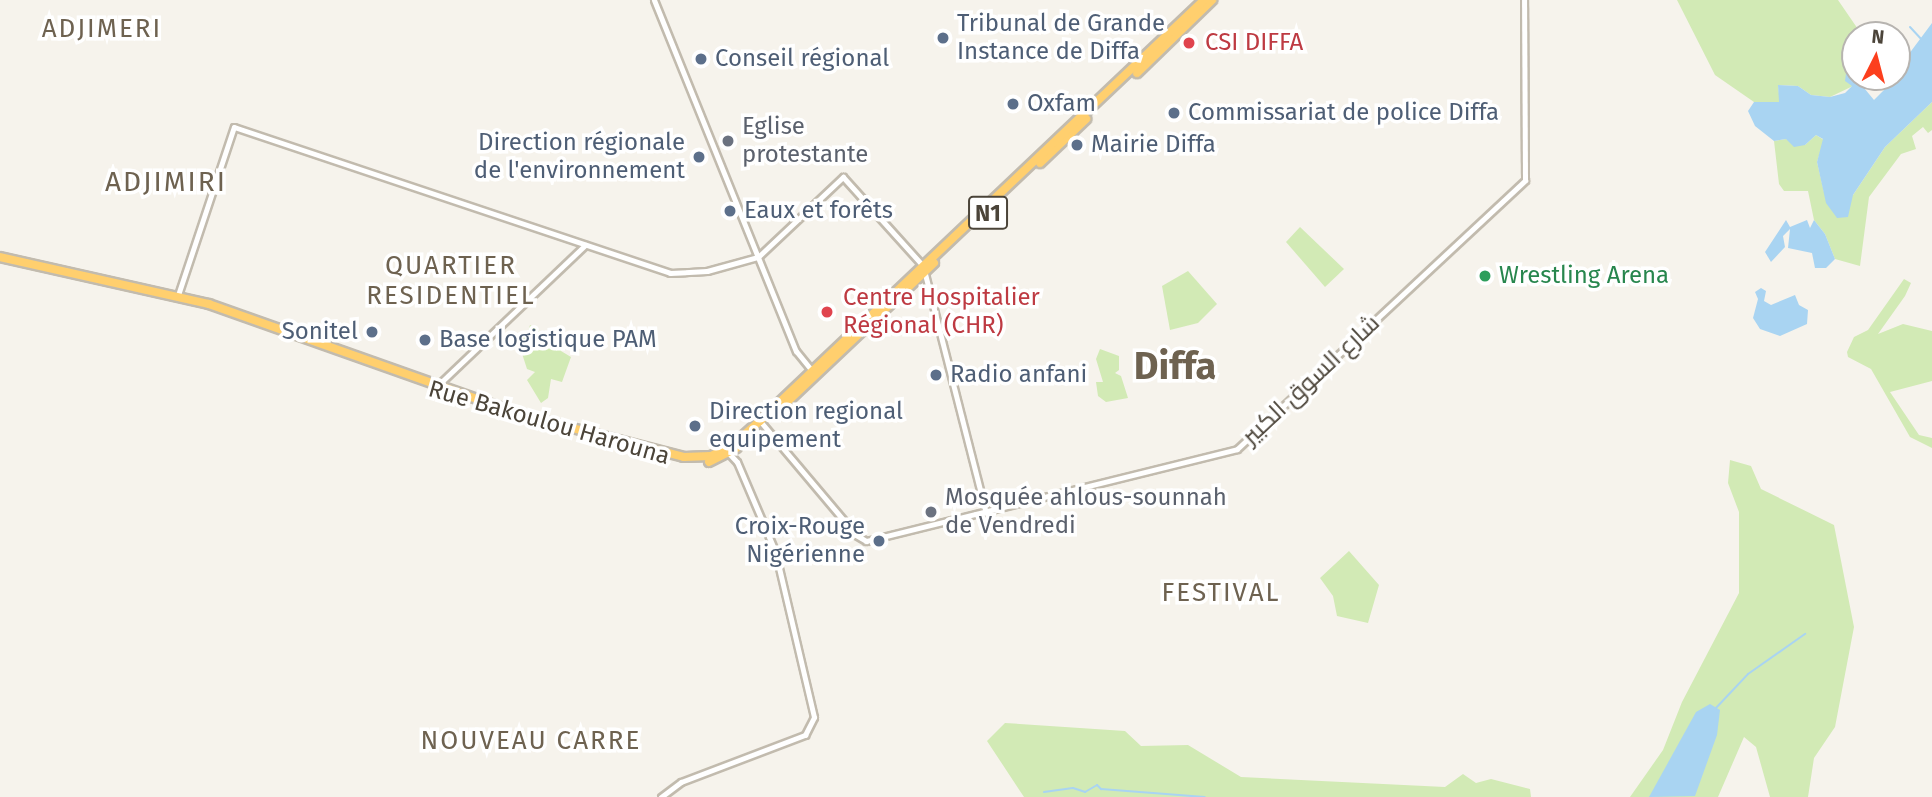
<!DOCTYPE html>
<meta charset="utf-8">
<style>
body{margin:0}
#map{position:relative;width:1932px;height:797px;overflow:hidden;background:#f6f3ec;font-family:"Fira Sans",Cairo,sans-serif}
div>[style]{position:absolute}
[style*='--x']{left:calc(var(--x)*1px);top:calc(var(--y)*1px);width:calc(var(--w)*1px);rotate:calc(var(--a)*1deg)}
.green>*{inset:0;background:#d2eab5}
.water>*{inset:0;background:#a9d4f2}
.stream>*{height:2px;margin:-1px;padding:0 1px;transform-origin:1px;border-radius:1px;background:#a9d4f2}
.roads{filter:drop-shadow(2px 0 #c2bbae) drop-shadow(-2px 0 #c2bbae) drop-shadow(0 2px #c2bbae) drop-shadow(0 -2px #c2bbae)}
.minor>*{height:5px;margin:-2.5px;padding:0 2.5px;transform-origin:2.5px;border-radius:2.5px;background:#fff}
.highway>*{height:8px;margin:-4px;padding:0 4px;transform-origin:4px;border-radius:4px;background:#ffcf6e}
.dots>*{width:19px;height:19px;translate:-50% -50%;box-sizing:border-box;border:4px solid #fff;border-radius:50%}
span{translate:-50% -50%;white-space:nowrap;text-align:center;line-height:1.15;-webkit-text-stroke:7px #fff;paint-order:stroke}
.shield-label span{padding:2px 5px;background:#fff;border:2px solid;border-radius:5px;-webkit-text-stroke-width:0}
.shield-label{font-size:23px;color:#4b4439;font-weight:700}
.service-label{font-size:24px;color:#4e5e75}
.left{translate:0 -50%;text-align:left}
.right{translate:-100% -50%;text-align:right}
.health-label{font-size:24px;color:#be3a42}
.worship-label{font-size:24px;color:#5b616d}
.leisure-label{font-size:24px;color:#27864d}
.street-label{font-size:24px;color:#4b4439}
.neighbourhood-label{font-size:26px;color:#6e6250;letter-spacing:2px}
.quarter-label{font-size:28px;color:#6e6250;letter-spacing:2px}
.town-label{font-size:38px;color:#6e6250;font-weight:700}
.north{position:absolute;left:1841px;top:21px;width:70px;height:70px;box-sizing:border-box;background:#fff;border:2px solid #b7b4b0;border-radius:50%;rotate:6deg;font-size:19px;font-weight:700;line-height:28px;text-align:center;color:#4b4439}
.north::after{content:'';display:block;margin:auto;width:24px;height:32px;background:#fc3f1d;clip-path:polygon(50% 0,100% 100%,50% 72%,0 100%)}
</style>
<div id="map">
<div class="green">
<i style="clip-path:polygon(1677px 0,1838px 0,1862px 35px,1855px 35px,1853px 86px,1830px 97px,1811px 95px,1798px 86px,1778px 85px,1780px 102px,1754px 102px,1715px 75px)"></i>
<i style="clip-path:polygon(1932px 102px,1932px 130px,1928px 133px,1923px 127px,1912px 136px,1916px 149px,1901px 154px,1869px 197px,1860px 266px,1835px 259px,1825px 234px,1814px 220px,1808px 191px,1784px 191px,1779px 184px,1774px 141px,1786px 139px,1805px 145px,1816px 135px,1824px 140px,1817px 162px,1824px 192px,1853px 195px,1885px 147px)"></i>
<i style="clip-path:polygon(1300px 227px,1344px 269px,1325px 287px,1286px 242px)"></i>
<i style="clip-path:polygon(1188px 271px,1217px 304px,1198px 323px,1170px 330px,1162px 286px)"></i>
<i style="clip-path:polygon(1904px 279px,1911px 283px,1905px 296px,1878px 334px,1903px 324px,1932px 331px,1932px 381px,1890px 392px,1919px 435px,1932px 438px,1932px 448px,1910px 437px,1871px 369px,1848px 357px,1847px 352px,1854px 337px,1868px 330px)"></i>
<i style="clip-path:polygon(530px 325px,539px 330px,540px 342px,550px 345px,552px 332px,556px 334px,561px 351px,571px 357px,562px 382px,551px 379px,548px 398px,541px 403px,527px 380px,535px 372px,527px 369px,517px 338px,528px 332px)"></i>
<i style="clip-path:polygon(1100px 349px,1119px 356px,1119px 370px,1115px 373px,1121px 376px,1128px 398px,1106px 402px,1098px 396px,1096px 382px,1103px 382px,1096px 359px)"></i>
<i style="clip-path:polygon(1730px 460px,1751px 466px,1761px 489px,1834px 525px,1854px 627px,1835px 727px,1814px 758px,1808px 797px,1770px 797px,1756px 747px,1744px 737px,1718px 797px,1630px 797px,1663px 750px,1682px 702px,1739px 593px,1739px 512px,1728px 483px)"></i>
<i style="clip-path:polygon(1349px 551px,1379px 585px,1368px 623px,1337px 616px,1333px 596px,1320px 578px)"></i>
<i style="clip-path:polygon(1005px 723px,1125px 731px,1141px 746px,1188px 745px,1241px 777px,1445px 787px,1463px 774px,1476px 783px,1491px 779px,1530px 789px,1531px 797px,1024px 797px,987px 741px)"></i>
</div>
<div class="water">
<i style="clip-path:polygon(1932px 23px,1932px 102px,1885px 147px,1853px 195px,1848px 217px,1837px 218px,1826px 203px,1817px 162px,1823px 139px,1816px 135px,1805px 145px,1794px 147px,1786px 139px,1774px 141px,1755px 126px,1748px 111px,1754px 102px,1779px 102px,1778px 85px,1798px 86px,1811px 95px,1830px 97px,1845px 93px,1852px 86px,1845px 81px,1847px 66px,1854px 67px,1855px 77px,1874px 100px,1897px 77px,1897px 70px)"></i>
<i style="clip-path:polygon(1786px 220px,1790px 227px,1807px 220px,1810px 228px,1814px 220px,1825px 234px,1835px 259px,1826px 268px,1815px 268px,1812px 253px,1788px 248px,1790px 229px,1783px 236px,1785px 247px,1771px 262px,1765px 252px)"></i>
<i style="clip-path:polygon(1761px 288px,1766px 291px,1764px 301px,1771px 305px,1795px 295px,1799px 305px,1808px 310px,1807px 324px,1780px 336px,1760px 329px,1753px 318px,1758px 299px,1755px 292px)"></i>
<i style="clip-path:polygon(1710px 704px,1720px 710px,1717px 735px,1695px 796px,1649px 797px,1696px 712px)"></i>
</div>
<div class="stream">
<i style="--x:1910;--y:27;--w:16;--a:47"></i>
<i style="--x:1715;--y:709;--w:48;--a:-46.7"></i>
<i style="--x:1748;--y:674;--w:70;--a:-35.1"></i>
<i style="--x:1044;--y:792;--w:29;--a:-8"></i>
<i style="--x:1073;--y:788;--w:13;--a:18"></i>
<i style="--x:1085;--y:792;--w:14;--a:-30"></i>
<i style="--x:1097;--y:785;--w:6;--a:45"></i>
<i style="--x:1101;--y:789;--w:104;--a:4.4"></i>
</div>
<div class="roads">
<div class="minor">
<i style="--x:654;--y:0;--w:379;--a:68"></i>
<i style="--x:796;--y:351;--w:28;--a:51"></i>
<i style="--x:178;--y:295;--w:177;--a:-71.6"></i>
<i style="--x:234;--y:127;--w:460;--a:18.5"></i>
<i style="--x:670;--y:273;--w:37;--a:-3"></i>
<i style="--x:707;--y:271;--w:53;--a:-15.4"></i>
<i style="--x:758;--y:257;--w:117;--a:-43.3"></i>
<i style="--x:843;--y:177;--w:120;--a:48"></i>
<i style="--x:923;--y:266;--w:255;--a:75.7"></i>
<i style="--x:436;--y:387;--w:206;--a:-43.6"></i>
<i style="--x:760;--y:421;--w:149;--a:49.9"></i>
<i style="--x:856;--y:535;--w:12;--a:31"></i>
<i style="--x:866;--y:541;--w:382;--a:-13.9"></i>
<i style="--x:1237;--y:449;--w:394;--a:-43"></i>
<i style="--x:1525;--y:180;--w:180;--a:-90.3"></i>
<i style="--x:661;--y:797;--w:25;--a:-37"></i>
<i style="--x:681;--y:782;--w:133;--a:-20.8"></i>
<i style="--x:805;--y:735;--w:20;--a:-63"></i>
<i style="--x:814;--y:717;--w:171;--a:-103.2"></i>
<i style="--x:775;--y:551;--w:97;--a:-113.1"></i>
<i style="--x:737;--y:462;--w:16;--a:-133"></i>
</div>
<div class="highway">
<i style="--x:1137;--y:73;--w:105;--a:-44.2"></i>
<i style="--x:1040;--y:163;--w:64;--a:-43.7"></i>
<i style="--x:0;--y:257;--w:214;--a:12.7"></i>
<i style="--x:209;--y:304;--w:332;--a:19.5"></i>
<i style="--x:522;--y:415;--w:167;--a:14.5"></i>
<i style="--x:684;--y:457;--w:27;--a:-2"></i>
<i style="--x:711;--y:456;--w:25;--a:-27"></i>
<i style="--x:733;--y:445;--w:36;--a:-42"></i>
<i style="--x:760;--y:421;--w:612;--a:-43.48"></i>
<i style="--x:788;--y:401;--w:201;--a:-43.4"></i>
<i style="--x:709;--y:462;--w:31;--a:-27"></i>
</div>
</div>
<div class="dots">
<i style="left:943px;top:38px;background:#5c6f8a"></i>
<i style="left:1189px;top:43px;background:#e0444e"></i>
<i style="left:701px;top:59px;background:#5c6f8a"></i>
<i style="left:1013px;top:104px;background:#5c6f8a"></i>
<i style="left:1174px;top:113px;background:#5c6f8a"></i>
<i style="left:728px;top:141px;background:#6b7280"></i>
<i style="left:1077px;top:145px;background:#5c6f8a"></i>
<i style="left:699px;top:157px;background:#5c6f8a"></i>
<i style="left:730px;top:211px;background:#5c6f8a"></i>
<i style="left:1485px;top:276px;background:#2e9e5b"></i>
<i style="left:827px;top:312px;background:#e0444e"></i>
<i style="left:372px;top:332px;background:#5c6f8a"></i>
<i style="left:425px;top:340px;background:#5c6f8a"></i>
<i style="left:936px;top:375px;background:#5c6f8a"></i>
<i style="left:695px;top:426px;background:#5c6f8a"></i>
<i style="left:931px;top:512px;background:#6b7280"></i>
<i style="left:879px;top:541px;background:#5c6f8a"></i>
</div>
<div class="shield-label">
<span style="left:988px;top:213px">N1</span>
</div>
<div class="service-label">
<span class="left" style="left:957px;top:38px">Tribunal de Grande<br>Instance de Diffa</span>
<span class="left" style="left:715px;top:59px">Conseil régional</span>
<span class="left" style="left:1027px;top:104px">Oxfam</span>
<span class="left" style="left:1188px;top:113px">Commissariat de police Diffa</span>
<span class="right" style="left:685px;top:157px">Direction régionale<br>de l'environnement</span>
<span class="left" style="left:1091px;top:145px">Mairie Diffa</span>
<span class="left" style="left:744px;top:211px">Eaux et forêts</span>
<span class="right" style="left:358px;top:332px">Sonitel</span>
<span class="left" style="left:439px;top:340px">Base logistique PAM</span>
<span class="left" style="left:950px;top:375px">Radio anfani</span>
<span class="left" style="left:709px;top:426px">Direction regional<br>equipement</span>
<span class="right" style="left:865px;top:541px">Croix-Rouge<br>Nigérienne</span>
</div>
<div class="health-label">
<span class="left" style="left:1205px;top:43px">CSI DIFFA</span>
<span class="left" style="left:843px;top:312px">Centre Hospitalier<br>Régional (CHR)</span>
</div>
<div class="worship-label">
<span class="left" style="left:742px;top:141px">Eglise<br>protestante</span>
<span class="left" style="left:945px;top:512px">Mosquée ahlous-sounnah<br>de Vendredi</span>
</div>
<div class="leisure-label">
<span class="left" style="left:1499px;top:276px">Wrestling Arena</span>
</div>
<div class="street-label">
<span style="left:1311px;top:380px;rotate:-43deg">شارع السوق الكبير</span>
<span style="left:549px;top:423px;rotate:16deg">Rue Bakoulou Harouna</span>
</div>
<div class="neighbourhood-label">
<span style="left:102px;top:29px">ADJIMERI</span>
<span style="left:451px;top:281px">QUARTIER<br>RESIDENTIEL</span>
<span style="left:1221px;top:593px">FESTIVAL</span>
<span style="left:531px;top:741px">NOUVEAU CARRE</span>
</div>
<div class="quarter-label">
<span style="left:166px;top:182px">ADJIMIRI</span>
</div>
<div class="town-label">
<span style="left:1175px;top:367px">Diffa</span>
</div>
<div class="north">N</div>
</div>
